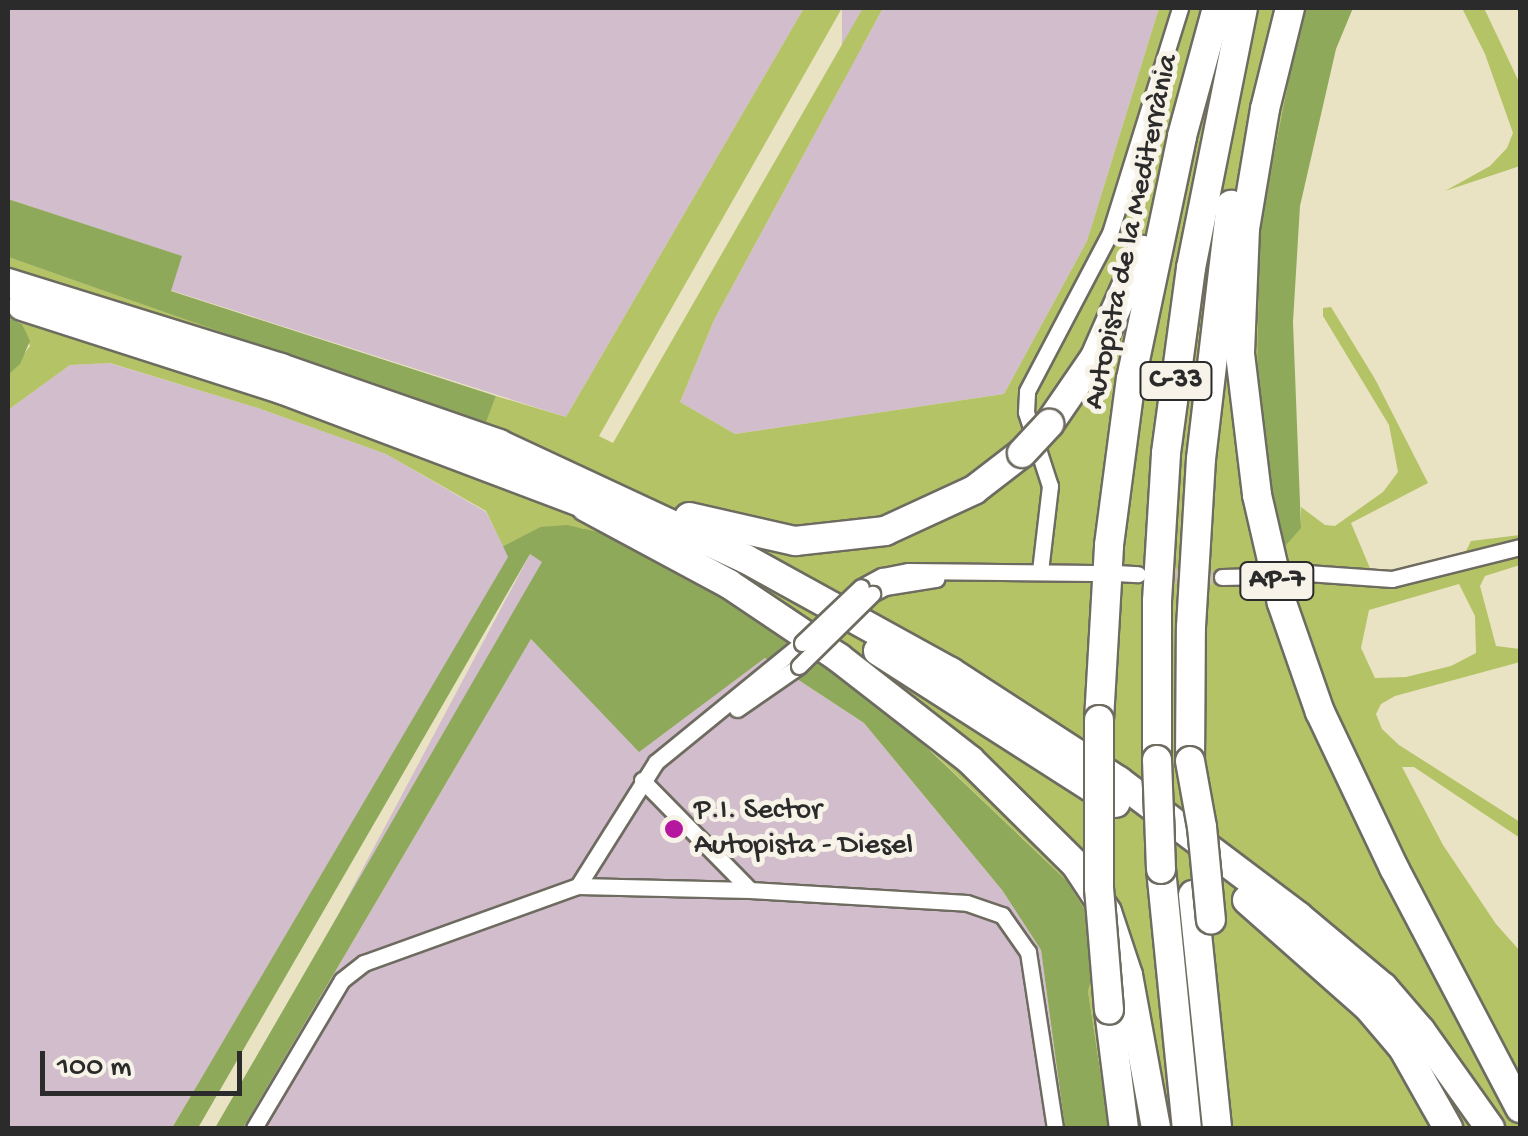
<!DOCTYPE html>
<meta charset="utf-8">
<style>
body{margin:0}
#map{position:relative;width:1528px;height:1136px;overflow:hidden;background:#eae3c3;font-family:"Gochi Hand",sans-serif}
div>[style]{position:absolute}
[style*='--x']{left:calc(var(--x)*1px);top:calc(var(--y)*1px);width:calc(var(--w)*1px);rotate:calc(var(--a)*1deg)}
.industrial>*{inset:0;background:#d1bdcb;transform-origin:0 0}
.green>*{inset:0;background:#b4c366}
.forest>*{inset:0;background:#8fa95b}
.street-tunnel>*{height:15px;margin-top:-7.5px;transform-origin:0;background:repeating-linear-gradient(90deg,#c4bea5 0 15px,transparent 0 23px)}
.roads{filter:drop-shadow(2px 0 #6e6b60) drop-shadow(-2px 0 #6e6b60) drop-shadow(0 2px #6e6b60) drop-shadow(0 -2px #6e6b60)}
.street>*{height:15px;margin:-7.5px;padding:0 7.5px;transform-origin:7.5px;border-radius:7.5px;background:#fff}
.highway>*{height:28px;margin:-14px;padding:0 14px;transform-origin:14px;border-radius:14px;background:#fff}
.bridges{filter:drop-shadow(2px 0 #6e6b60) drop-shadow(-2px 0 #6e6b60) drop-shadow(0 2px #6e6b60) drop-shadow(0 -2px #6e6b60)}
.street-bridge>*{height:15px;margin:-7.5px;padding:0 7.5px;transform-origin:7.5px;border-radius:7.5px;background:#fff}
.highway-bridge>*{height:28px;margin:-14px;padding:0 14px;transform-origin:14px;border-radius:14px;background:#fff}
.dots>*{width:28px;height:28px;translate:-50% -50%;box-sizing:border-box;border:5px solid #f7f3e8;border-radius:50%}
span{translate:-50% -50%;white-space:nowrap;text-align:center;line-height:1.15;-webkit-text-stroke:10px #f7f3e8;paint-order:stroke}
.shield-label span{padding:2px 8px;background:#f7f3e8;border:2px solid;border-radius:8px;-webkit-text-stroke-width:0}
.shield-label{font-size:28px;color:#2b2b2b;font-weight:700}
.street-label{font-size:30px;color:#2b2b2b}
.poi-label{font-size:30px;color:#2b2b2b}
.left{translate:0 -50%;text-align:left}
.frame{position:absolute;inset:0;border:10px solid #2b2b2b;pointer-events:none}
.scale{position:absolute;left:40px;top:1051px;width:202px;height:45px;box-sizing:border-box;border:5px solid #2b2b2b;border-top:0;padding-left:12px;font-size:30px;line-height:35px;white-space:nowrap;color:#2b2b2b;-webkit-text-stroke:8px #f7f3e8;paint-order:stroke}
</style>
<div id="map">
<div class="industrial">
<i style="clip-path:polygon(8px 8px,804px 8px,566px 417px,170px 290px,181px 256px,8px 199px)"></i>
<i style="left:842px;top:8px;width:21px;height:493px"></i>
<i style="clip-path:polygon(883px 8px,1159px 8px,1087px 241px,1004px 394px,735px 434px,680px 402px,714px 320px)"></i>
<i style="clip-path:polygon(109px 363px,258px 408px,386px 454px,486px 512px,509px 557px,172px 1128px,8px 1128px,8px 410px,70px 365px)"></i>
<i style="left:530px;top:554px;width:15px;height:663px;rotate:28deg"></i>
<i style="clip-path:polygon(531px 639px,639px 751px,765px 658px,864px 723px,1002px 890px,1041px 950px,1065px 1128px,243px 1128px)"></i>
</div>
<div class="green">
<i style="clip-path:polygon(evenodd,804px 8px,842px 8px,599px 436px,613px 443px,863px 8px,883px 8px,714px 320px,680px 402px,735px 434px,1004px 394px,1087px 241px,1159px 8px,1303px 8px,1260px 224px,1301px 528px,1301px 507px,1325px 525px,1335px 526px,1383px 492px,1398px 472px,1389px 425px,1323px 316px,1323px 308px,1331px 307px,1375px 379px,1428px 483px,1351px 523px,1372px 573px,1385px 574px,1466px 551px,1471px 541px,1520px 535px,1520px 565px,1485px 576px,1480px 586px,1496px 646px,1520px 649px,1520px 662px,1395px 696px,1381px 704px,1376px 714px,1382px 729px,1399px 745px,1520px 822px,1520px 838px,1414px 767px,1402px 767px,1443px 845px,1496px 924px,1520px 951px,1520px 1128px,1109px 1128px,1088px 991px,1097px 929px,1066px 880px,899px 720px,582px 528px,540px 527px,503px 546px,486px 511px,386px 454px,258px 408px,110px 363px,70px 365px,8px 410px,8px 375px,30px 346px,22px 324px,8px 318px,8px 257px,485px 424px,496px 396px,566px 417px,804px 8px,1459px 584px,1475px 616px,1476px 653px,1451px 666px,1406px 677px,1375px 678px,1361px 648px,1369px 610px,1459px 584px)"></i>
<i style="clip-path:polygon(1462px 8px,1484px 8px,1520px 84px,1520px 166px,1445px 191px,1490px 166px,1507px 148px,1513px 133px,1485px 54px)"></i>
</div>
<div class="forest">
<i style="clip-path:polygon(1303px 8px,1353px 8px,1336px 49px,1300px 206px,1293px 322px,1301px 528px,1286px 545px,1279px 542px,1256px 434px,1260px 224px)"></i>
<i style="clip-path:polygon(8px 199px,182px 256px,171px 291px,496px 396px,485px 425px,8px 257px)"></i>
<i style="clip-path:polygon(8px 318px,22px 324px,30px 341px,20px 364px,8px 375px)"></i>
<i style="clip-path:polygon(567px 525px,616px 536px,781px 630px,898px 720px,1066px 880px,1097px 929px,1099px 950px,1088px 991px,1109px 1128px,1065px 1128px,1041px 950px,1002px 890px,864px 723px,765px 658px,639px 752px,531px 639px,243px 1128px,215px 1128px,542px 562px,530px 554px,198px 1128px,172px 1128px,508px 557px,503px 546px,540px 527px)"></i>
</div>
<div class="street-tunnel">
<i style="--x:1152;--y:575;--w:70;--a:1.6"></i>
</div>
<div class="roads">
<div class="street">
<i style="--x:1040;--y:571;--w:86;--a:-83.3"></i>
<i style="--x:1050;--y:486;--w:78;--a:-108"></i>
<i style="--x:1026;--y:412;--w:21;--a:-87"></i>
<i style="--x:1027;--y:391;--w:178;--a:-62.3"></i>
<i style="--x:1110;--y:233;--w:236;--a:-72.7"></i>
<i style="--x:1293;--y:572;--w:99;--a:4"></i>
<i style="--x:1392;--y:579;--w:132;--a:-14"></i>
<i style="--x:1116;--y:573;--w:22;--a:3"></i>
<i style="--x:1222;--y:577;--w:43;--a:-1.3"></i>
<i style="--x:861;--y:587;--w:24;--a:-28"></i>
<i style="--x:882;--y:576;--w:26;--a:-11"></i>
<i style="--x:908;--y:571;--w:186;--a:0.6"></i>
<i style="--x:872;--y:594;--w:15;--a:-28"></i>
<i style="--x:885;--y:587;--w:52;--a:-8.9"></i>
<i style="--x:737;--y:709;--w:75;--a:-34.7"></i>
<i style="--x:642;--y:780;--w:154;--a:45.5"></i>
<i style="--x:578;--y:886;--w:172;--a:1.3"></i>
<i style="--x:750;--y:890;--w:217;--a:3.4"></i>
<i style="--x:967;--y:903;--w:37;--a:19"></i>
<i style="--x:1002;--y:915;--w:45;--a:54.9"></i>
<i style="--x:1028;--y:952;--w:178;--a:81.3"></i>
<i style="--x:254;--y:1128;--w:172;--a:-59.3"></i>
<i style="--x:342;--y:980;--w:28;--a:-38"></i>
<i style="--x:364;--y:963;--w:227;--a:-19.8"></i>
<i style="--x:578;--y:886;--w:146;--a:-57.8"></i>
<i style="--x:656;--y:762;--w:188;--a:-39.2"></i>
</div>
<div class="highway">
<i style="--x:1290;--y:8;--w:104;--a:103.9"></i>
<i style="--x:1265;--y:109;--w:121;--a:99.5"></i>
<i style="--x:1245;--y:228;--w:126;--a:92.3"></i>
<i style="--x:1240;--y:354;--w:142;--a:83.1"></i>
<i style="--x:1257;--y:495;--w:111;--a:77"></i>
<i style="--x:1282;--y:603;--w:115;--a:70.8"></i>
<i style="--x:1320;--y:712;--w:173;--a:64.6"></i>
<i style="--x:1394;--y:868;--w:271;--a:62.3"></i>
<i style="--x:8;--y:283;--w:286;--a:17.3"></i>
<i style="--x:281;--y:368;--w:231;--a:19.2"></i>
<i style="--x:499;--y:444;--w:272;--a:25"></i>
<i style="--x:746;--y:559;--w:234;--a:28.9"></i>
<i style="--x:951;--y:672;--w:200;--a:33"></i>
<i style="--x:1119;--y:781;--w:224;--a:37"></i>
<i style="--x:1298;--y:916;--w:111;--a:39.9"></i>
<i style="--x:1383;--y:987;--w:58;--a:49.2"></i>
<i style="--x:1421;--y:1031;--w:119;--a:54.6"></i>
<i style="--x:22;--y:306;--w:272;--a:17.8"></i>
<i style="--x:281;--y:389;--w:345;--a:20.7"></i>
<i style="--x:1049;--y:424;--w:81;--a:-55.5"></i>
<i style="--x:1095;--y:357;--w:117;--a:-66.3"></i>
<i style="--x:586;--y:507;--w:162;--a:28.3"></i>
<i style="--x:729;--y:584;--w:133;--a:33.9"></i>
<i style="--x:839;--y:658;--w:166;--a:37.9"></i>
<i style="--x:970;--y:760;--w:149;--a:44.7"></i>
<i style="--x:1076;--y:865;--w:56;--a:56.6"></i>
<i style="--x:1107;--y:912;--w:66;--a:71.6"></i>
<i style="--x:1128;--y:975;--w:156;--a:79.6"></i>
<i style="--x:689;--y:517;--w:109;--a:12.8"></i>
<i style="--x:795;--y:541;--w:91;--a:-6.3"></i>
<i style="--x:885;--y:531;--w:98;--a:-24.7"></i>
<i style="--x:974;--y:490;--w:61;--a:-37.6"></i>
<i style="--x:878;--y:651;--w:282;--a:32.6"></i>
<i style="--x:1099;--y:720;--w:175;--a:-86.7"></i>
<i style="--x:1109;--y:545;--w:167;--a:-82.5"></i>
<i style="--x:1131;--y:379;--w:248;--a:-78.1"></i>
<i style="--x:1182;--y:136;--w:133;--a:-74.7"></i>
<i style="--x:1157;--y:760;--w:159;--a:-90"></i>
<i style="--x:1157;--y:601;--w:148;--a:-86.5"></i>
<i style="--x:1166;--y:453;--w:187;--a:-82.3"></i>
<i style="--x:1191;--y:268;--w:265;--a:-78.7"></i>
<i style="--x:1190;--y:761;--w:134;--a:-89.6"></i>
<i style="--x:1191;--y:627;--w:168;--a:-86.6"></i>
<i style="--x:1201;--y:459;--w:256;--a:-83.3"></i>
<i style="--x:1161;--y:869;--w:260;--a:84.3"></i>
<i style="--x:1193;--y:895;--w:234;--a:84.1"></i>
<i style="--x:1247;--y:900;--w:162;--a:41.5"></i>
<i style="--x:1368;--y:1007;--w:54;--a:49.5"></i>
<i style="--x:1403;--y:1048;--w:92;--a:60.6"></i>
<i style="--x:1109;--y:1010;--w:119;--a:82.8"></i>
</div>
</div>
<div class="bridges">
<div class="street-bridge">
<i style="--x:802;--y:643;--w:81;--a:-43.5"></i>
<i style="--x:799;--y:666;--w:103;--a:-44.6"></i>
</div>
<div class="highway-bridge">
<i style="--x:1022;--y:453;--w:40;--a:-47"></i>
<i style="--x:1099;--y:720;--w:168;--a:90"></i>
<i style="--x:1099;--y:888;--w:122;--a:85.3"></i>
<i style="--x:1157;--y:760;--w:109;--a:87.9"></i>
<i style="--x:1190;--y:761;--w:67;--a:79.7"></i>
<i style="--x:1202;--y:827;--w:93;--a:84.5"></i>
</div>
</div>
<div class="dots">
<i style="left:674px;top:829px;background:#b5179e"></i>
</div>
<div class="shield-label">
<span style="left:1176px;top:381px">C-33</span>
<span style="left:1277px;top:581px">AP-7</span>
</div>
<div class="street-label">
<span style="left:1133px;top:232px;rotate:-78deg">Autopista de la Mediterrània</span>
</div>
<div class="poi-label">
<span class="left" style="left:694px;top:829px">P.I. Sector<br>Autopista - Diesel</span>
</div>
<div class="frame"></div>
<div class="scale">100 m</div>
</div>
